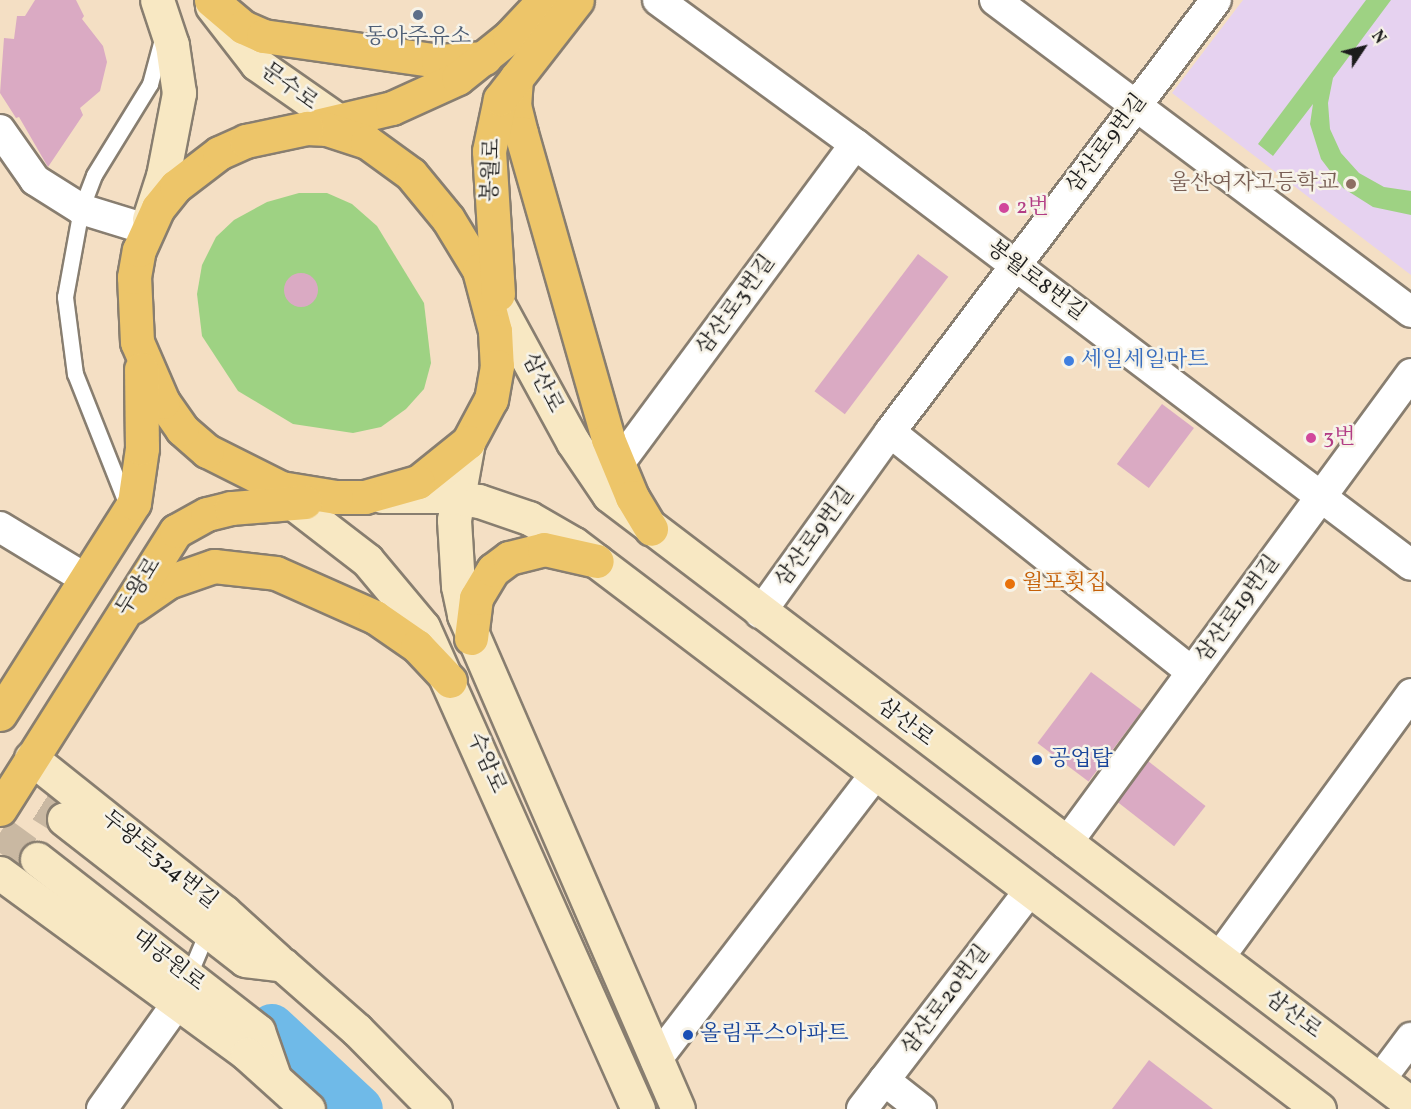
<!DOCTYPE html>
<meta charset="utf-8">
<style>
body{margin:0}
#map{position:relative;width:1411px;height:1109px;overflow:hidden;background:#f4dfc4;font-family:Vollkorn,"Noto Serif KR",serif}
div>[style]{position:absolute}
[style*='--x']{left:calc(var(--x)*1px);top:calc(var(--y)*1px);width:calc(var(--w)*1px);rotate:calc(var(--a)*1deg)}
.built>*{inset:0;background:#e6d2f0}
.green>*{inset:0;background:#9ed283}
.river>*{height:46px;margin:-23px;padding:0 23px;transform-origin:23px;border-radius:23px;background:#6fbae8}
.building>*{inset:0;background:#daaac3;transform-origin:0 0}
.round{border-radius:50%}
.secondary-tunnel>*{height:33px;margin-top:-16.5px;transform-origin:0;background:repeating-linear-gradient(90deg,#c9b8a2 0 33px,transparent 0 49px)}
.roads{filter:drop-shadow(2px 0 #887e70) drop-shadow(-2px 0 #887e70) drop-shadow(0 2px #887e70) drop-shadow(0 -2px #887e70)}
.lane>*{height:15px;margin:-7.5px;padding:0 7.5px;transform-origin:7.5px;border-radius:7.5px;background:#fff}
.street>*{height:30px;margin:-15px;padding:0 15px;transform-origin:15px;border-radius:15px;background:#fff}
.secondary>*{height:33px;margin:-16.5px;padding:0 16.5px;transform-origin:16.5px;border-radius:16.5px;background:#f8e8c3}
.primary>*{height:33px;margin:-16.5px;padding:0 16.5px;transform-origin:16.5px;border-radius:16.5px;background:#edc569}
.dots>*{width:16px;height:16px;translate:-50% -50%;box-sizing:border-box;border:3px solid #f7f3e8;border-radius:50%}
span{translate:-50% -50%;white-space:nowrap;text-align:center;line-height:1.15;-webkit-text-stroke:5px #f7f3e8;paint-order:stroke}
.service-label{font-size:22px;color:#4e5e75}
.street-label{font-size:22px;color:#1c1c1c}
.education-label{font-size:22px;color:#785e54}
.right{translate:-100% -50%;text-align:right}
.hotel-label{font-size:22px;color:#b23c85}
.left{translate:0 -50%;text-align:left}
.shop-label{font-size:22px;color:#366cbe}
.food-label{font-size:22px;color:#c56008}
.transit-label{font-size:22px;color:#164399}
.north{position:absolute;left:1333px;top:18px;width:60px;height:60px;-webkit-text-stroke:4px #f7f3e8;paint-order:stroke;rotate:55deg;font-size:16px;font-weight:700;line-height:24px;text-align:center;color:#1c1c1c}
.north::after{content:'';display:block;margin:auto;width:21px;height:27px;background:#1c1c1c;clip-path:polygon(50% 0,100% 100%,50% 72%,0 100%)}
</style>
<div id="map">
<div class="built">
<i style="clip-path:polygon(1243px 0,1411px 0,1411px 275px,1172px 93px)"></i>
</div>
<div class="green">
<i style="clip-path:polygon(1366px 0,1391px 0,1333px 78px,1328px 103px,1330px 129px,1341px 153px,1359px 173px,1384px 187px,1411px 191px,1411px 215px,1373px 207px,1343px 188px,1321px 159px,1310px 124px,1313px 104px,1273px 156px,1258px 144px)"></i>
<i style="clip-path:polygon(299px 193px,327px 193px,352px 204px,377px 226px,424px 303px,431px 363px,424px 389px,406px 409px,381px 427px,353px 433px,293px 424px,238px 391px,202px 336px,197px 294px,202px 265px,216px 237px,234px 220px,267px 202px)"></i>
</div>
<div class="river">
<i style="--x:272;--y:1027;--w:120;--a:43"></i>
</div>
<div class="building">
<i style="clip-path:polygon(35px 0,76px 0,84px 16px,82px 19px,103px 46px,107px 62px,100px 91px,80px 108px,83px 115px,48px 167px,19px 117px,16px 118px,0 93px,4px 38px,14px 39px,17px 16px,25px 16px)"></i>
<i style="left:918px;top:254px;width:38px;height:172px;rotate:37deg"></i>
<i class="round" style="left:284px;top:273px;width:34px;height:34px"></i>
<i style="left:1162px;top:404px;width:40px;height:75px;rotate:37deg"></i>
<i style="left:1091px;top:672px;width:64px;height:89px;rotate:37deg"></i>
<i style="left:1148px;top:761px;width:73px;height:51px;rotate:38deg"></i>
<i style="clip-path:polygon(1149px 1060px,1213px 1109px,1112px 1109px)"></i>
</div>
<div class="secondary-tunnel">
<i style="--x:0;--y:779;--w:75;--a:32"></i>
<i style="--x:0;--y:832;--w:46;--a:36.1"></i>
</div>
<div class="roads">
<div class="lane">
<i style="--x:125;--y:500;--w:136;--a:-111.6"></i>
<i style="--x:75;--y:374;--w:78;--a:-97.4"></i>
<i style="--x:65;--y:297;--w:89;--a:-79.7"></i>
<i style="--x:81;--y:209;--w:36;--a:-69"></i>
<i style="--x:94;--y:175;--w:107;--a:-58.4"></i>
<i style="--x:150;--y:84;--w:42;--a:-75"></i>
<i style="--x:188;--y:977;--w:49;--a:-67.1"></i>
</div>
<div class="street">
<i style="--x:658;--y:0;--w:244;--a:36.2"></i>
<i style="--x:855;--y:144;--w:697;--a:37.13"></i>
<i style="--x:995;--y:0;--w:520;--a:36.87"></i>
<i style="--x:0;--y:130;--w:61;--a:55"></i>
<i style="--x:35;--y:180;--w:54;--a:32.2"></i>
<i style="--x:81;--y:209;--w:68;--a:17.1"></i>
<i style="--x:890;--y:432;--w:386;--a:38.5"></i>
<i style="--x:617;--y:466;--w:400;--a:-53.5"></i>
<i style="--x:0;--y:527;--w:100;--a:31.2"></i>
<i style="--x:760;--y:613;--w:223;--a:-54.3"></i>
<i style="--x:890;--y:432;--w:541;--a:-52.96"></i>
<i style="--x:1066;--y:844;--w:583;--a:-53.72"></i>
<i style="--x:1218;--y:959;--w:328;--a:-53.9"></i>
<i style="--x:656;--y:1060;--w:362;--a:-52.5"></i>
<i style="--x:884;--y:1080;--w:47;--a:38.1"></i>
<i style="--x:1379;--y:1081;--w:54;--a:-53.3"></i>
<i style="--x:102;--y:1109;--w:131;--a:-54.6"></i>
<i style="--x:862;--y:1109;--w:276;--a:-52.5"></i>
</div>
<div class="secondary">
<i style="--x:212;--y:6;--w:73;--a:52.2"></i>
<i style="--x:257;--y:64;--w:121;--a:34.9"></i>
<i style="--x:149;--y:219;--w:45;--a:-72"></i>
<i style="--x:163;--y:176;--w:85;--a:-79.1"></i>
<i style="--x:179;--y:93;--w:49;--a:-98.3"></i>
<i style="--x:172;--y:45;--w:47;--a:-108.4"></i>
<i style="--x:488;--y:286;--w:178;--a:61.4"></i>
<i style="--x:573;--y:442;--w:64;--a:55.8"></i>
<i style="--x:609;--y:495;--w:1007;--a:37.21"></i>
<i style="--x:468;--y:442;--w:79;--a:100.2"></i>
<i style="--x:454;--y:520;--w:66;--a:86.5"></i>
<i style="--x:458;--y:586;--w:30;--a:78"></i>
<i style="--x:464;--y:615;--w:538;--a:66.58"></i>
<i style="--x:276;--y:490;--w:115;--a:37.6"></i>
<i style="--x:367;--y:560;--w:87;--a:50.1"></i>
<i style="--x:423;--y:627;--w:528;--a:65.96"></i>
<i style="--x:382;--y:496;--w:61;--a:0"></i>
<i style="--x:443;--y:496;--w:36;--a:8"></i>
<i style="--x:479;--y:501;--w:53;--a:18.8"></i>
<i style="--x:529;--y:518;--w:52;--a:30"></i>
<i style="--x:574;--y:544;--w:935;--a:37.18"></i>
<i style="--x:31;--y:758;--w:246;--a:38.6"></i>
<i style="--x:223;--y:911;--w:73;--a:42.2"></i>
<i style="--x:64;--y:819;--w:229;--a:37.9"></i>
<i style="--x:245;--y:960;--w:38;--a:7"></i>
<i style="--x:283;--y:965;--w:98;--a:41.3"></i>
<i style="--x:357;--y:1030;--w:111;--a:45.4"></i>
<i style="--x:37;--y:859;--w:280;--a:37.9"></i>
<i style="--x:258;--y:1031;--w:49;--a:70.8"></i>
<i style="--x:0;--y:873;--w:306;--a:36.2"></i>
<i style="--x:247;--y:1054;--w:82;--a:42"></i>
</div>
<div class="primary">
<i style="--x:211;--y:0;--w:42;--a:40.2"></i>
<i style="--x:243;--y:27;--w:22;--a:24"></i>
<i style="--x:263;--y:36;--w:177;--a:8.1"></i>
<i style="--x:438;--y:61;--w:47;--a:-3.7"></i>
<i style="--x:516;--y:78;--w:27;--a:94"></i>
<i style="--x:514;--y:105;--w:29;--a:76"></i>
<i style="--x:521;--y:133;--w:318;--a:74.1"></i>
<i style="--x:608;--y:439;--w:63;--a:67.5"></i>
<i style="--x:632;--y:497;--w:37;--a:59"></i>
<i style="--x:320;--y:125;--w:74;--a:-13.3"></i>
<i style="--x:392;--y:108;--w:72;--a:-24.4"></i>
<i style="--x:458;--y:78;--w:65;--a:-38.8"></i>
<i style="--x:509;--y:37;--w:51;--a:-46.6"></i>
<i style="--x:307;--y:128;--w:20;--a:3"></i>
<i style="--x:327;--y:129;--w:42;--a:18"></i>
<i style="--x:367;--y:142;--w:54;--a:36"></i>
<i style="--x:411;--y:174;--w:58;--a:50.6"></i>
<i style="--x:448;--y:219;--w:60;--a:58.7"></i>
<i style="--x:479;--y:270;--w:63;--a:75.3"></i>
<i style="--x:495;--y:331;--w:35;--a:87"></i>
<i style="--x:497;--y:366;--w:34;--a:100"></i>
<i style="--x:491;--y:399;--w:49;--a:118.1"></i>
<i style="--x:468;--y:442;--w:64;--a:141.3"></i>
<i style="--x:418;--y:482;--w:55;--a:164.2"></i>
<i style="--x:365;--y:497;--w:29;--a:180"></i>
<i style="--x:336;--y:497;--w:56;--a:-170.7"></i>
<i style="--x:281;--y:488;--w:83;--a:-153.4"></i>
<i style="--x:207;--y:451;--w:33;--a:-139"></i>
<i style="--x:182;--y:429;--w:33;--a:-125"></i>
<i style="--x:163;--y:402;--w:65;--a:-113.4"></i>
<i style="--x:137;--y:342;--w:65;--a:-92.6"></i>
<i style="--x:134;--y:277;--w:27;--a:-80"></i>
<i style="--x:139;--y:250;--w:46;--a:-65.7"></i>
<i style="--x:158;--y:208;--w:28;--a:-51"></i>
<i style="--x:176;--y:186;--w:54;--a:-37.5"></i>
<i style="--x:219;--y:153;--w:30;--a:-24"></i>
<i style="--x:246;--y:141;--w:62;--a:-12"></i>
<i style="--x:498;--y:294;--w:143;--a:-93.6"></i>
<i style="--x:489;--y:151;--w:53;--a:-78.1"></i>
<i style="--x:500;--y:99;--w:125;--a:-52.1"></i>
<i style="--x:132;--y:607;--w:44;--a:-34.8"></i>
<i style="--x:168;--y:582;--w:49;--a:-19.2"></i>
<i style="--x:214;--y:566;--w:62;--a:6.4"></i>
<i style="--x:276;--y:573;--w:108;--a:24"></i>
<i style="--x:375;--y:617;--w:51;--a:34.6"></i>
<i style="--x:417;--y:646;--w:48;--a:46.7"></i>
<i style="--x:471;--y:638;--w:40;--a:-82.9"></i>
<i style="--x:476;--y:598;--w:33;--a:-59"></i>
<i style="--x:493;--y:570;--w:20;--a:-37"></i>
<i style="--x:509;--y:558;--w:36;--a:-14"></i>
<i style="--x:544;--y:549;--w:54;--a:12.8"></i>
<i style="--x:0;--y:714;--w:250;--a:-57.6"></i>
<i style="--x:134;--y:503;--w:56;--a:-81.7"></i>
<i style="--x:142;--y:448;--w:79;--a:-90.7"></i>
<i style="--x:0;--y:809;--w:329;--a:-57.7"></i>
<i style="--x:176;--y:531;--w:35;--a:-29"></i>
<i style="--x:207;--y:514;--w:25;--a:-14"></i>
<i style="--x:231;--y:508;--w:74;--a:-4.6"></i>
</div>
</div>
<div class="dots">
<i style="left:418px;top:15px;background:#5c6f8a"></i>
<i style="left:1351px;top:184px;background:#8d6e63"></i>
<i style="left:1004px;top:208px;background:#d1479c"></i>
<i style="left:1069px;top:361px;background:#3f7fe0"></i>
<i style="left:1311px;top:438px;background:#d1479c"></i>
<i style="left:1010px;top:584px;background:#e8710a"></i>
<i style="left:1037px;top:760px;background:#1a4fb4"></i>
<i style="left:688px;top:1035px;background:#1a4fb4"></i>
</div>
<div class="service-label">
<span style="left:418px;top:38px">동아주유소</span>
</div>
<div class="street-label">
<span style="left:289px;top:87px;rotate:36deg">문수로</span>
<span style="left:1107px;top:144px;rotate:-53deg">삼산로9번길</span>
<span style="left:492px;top:170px;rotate:-88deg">봉월로</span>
<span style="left:1036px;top:281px;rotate:37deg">봉월로8번길</span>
<span style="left:736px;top:305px;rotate:-54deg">삼산로3번길</span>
<span style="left:542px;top:383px;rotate:63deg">삼산로</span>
<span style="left:815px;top:537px;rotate:-54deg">삼산로9번길</span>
<span style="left:139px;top:587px;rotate:-58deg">두왕로</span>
<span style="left:1238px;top:609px;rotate:-54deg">삼산로19번길</span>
<span style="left:905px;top:723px;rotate:37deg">삼산로</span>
<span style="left:486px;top:763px;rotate:66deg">수암로</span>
<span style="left:159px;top:860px;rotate:39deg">두왕로324번길</span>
<span style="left:168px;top:961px;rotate:38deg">대공원로</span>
<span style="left:946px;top:1000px;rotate:-53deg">삼산로20번길</span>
<span style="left:1293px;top:1015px;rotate:37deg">삼산로</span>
</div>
<div class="education-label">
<span class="right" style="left:1339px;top:184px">울산여자고등학교</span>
</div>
<div class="hotel-label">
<span class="left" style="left:1016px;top:208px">2번</span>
<span class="left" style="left:1323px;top:438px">3번</span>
</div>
<div class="shop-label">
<span class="left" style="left:1081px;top:361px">세일세일마트</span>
</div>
<div class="food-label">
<span class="left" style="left:1022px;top:584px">월포횟집</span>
</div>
<div class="transit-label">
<span class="left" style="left:1049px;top:760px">공업탑</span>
<span class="left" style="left:700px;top:1035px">올림푸스아파트</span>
</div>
<div class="north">N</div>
</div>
